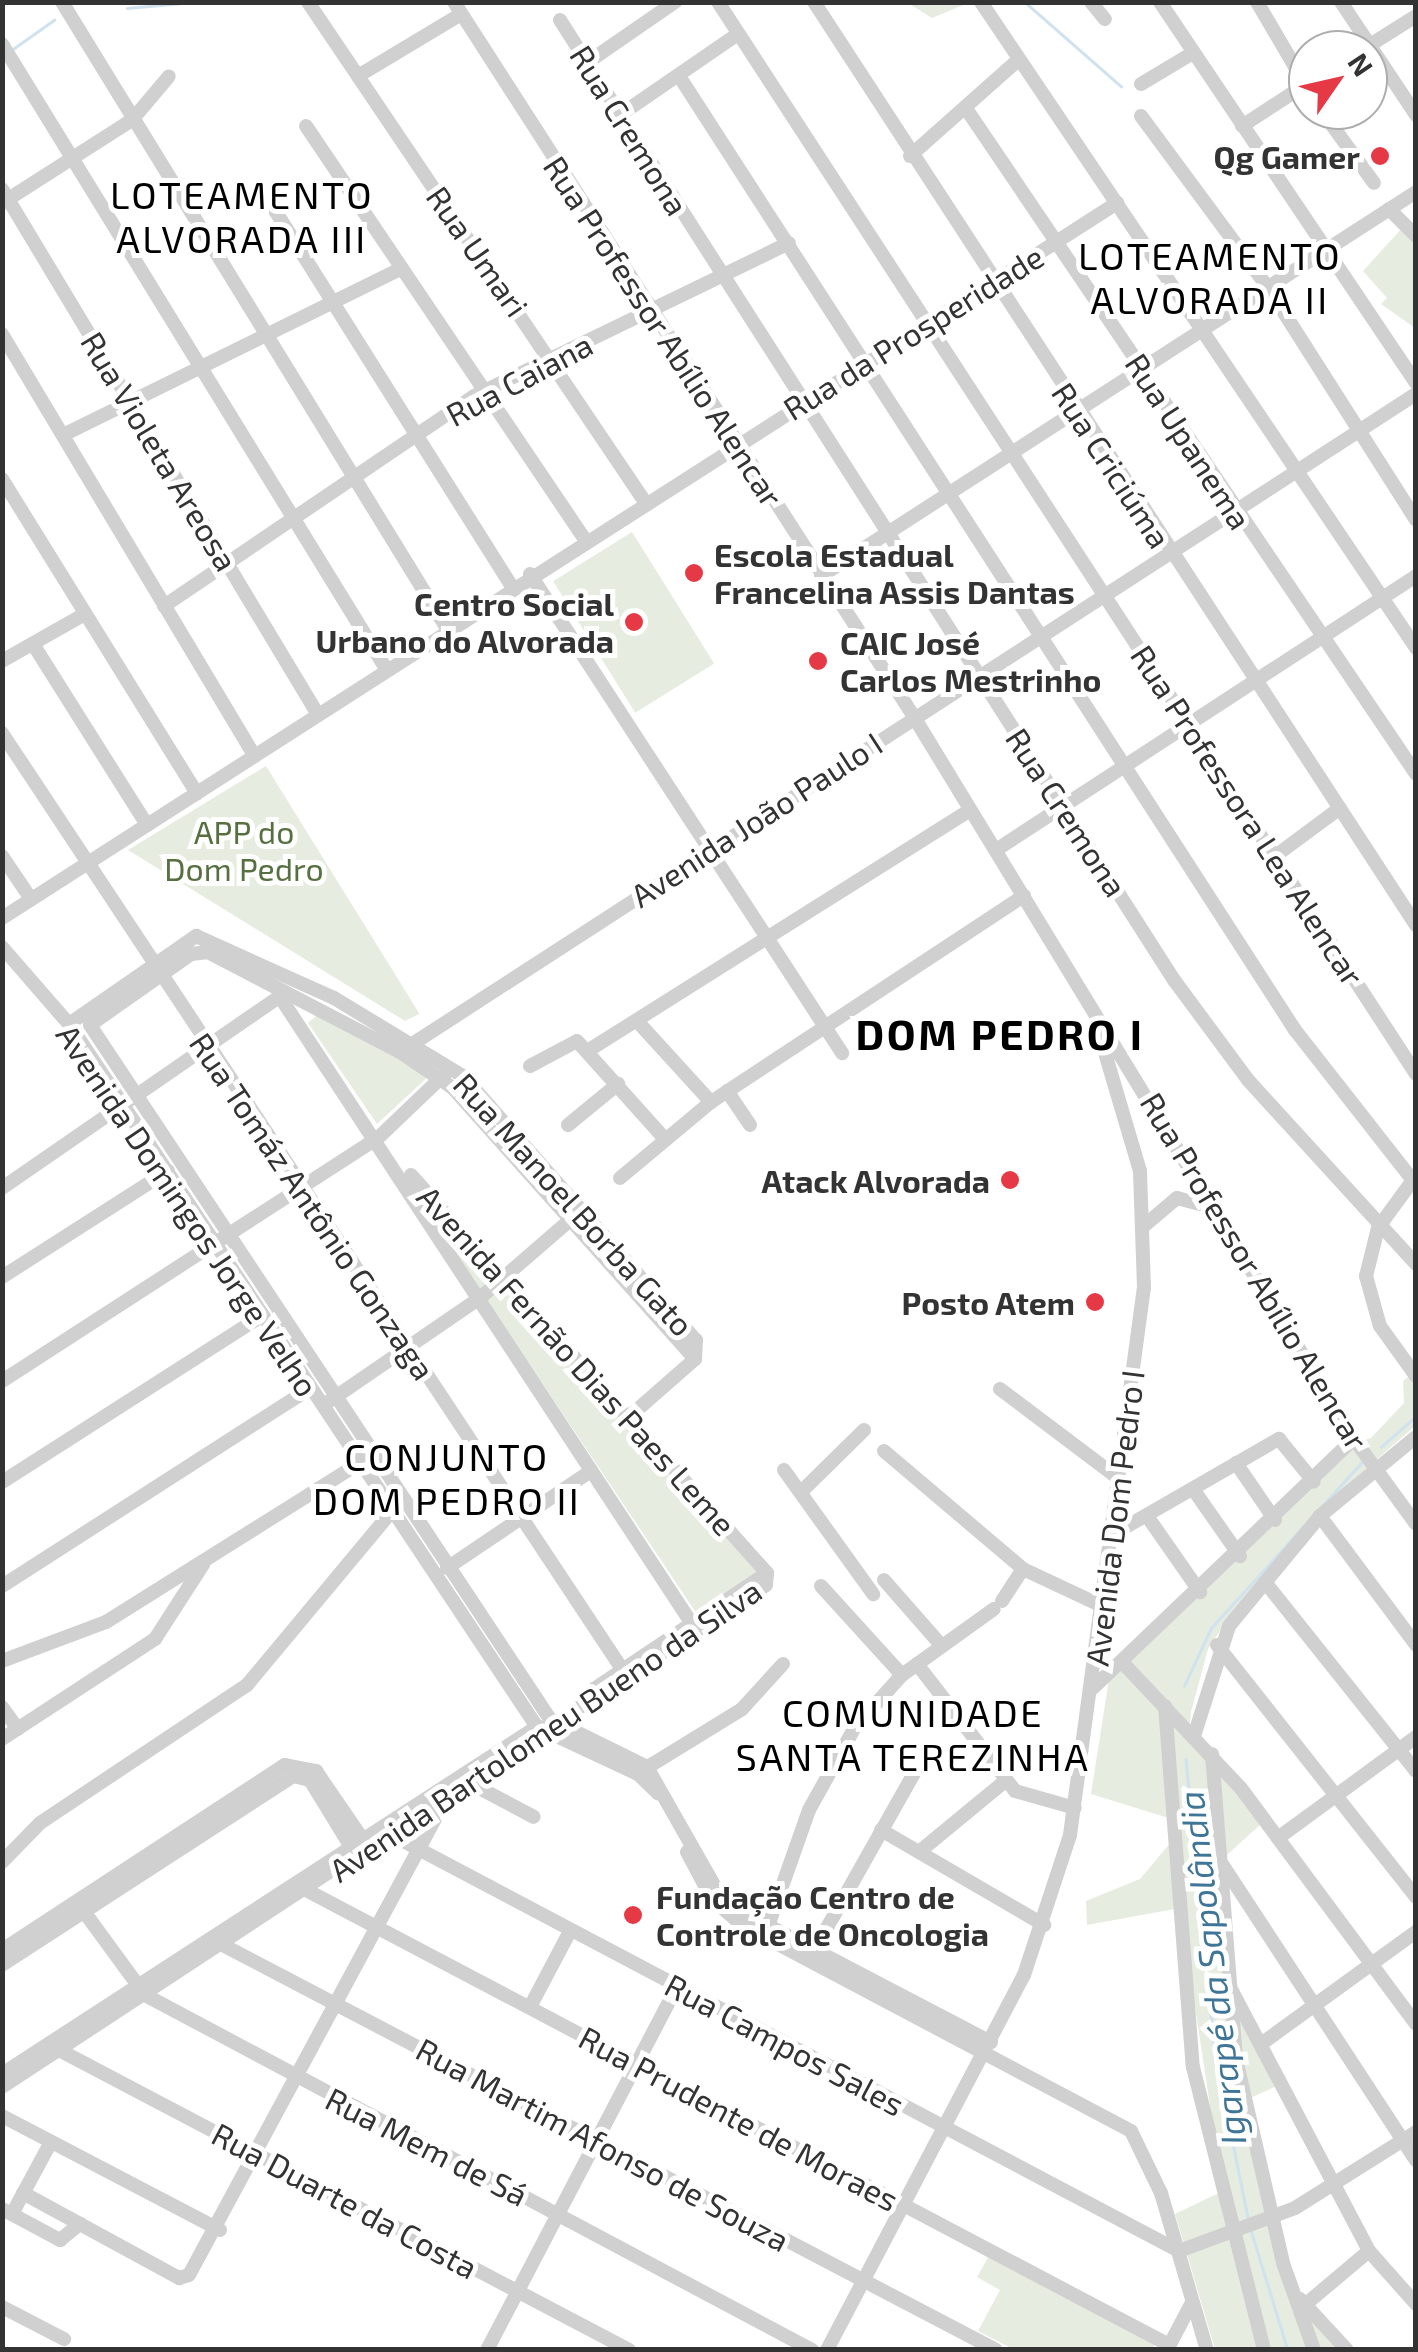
<!DOCTYPE html>
<meta charset="utf-8">
<style>
body{margin:0}
#map{position:relative;width:1418px;height:2352px;overflow:hidden;background:#fff;font-family:"Exo 2",sans-serif}
div>[style]{position:absolute}
[style*='--x']{left:calc(var(--x)*1px);top:calc(var(--y)*1px);width:calc(var(--w)*1px);rotate:calc(var(--a)*1deg)}
.green>*{inset:0;background:#e6ecdf;transform-origin:0 0}
.stream>*{height:2.5px;margin:-1.25px;padding:0 1.25px;transform-origin:1.25px;border-radius:1.25px;background:#cfe2ee}
.minor>*{height:14px;margin:-7px;padding:0 7px;transform-origin:7px;border-radius:7px;background:#d0d0d0}
.dots>*{width:28px;height:28px;translate:-50% -50%;box-sizing:border-box;border:5px solid #fff;border-radius:50%}
span{translate:-50% -50%;white-space:nowrap;text-align:center;line-height:1.15;-webkit-text-stroke:10px #fff;paint-order:stroke}
.street-label{font-size:32px;color:#333}
.poi-label{font-size:32px;color:#333;font-weight:700}
.right{translate:-100% -50%;text-align:right}
.left{translate:0 -50%;text-align:left}
.park-label{font-size:32px;color:#56703f}
.water-label{font-size:35px;color:#3f7597;font-style:italic}
.quarter-label{font-size:38px;color:#000;letter-spacing:2.5px}
.district-label{font-size:42px;color:#000;font-weight:700;letter-spacing:2.5px}
.frame{position:absolute;inset:0;border:5px solid #333;pointer-events:none}
.north{position:absolute;left:1288px;top:30px;width:100px;height:100px;box-sizing:border-box;background:#fff;border:2px solid #adadad;border-radius:50%;rotate:56deg;font-size:28px;font-weight:700;line-height:40px;text-align:center;color:#333}
.north::after{content:'';display:block;margin:auto;width:35px;height:45px;background:#e63946;clip-path:polygon(50% 0,100% 100%,50% 72%,0 100%)}
</style>
<div id="map">
<div class="green">
<i style="clip-path:polygon(827px 3px,968px 3px,932px 18px,908px 3px)"></i>
<i style="clip-path:polygon(1403px 227px,1415px 239px,1415px 328px,1381px 304px,1387px 298px,1363px 271px)"></i>
<i style="left:632px;top:532px;width:155px;height:93px;rotate:58deg"></i>
<i style="clip-path:polygon(266px 766px,419px 1013px,419px 1014px,405px 1021px,128px 850px)"></i>
<i style="clip-path:polygon(322px 1011px,433px 1072px,377px 1124px,308px 1023px)"></i>
<i style="clip-path:polygon(414px 1192px,502px 1280px,760px 1573px,697px 1614px)"></i>
<i style="clip-path:polygon(1415px 1371px,1415px 1426px,1321px 1508px,1228px 1618px,1208px 1649px,1191px 1712px,1189px 1733px,1262px 1823px,1217px 1864px,1224px 1995px,1279px 2085px,1241px 2102px,1290px 2302px,1343px 2349px,1215px 2349px,1175px 2214px,1223px 2191px,1180px 1908px,1087px 1925px,1086px 1901px,1140px 1879px,1178px 1834px,1175px 1820px,1091px 1794px,1109px 1679px,1352px 1444px,1371px 1438px,1404px 1403px,1403px 1381px)"></i>
<i style="clip-path:polygon(990px 2254px,1157px 2341px,1152px 2349px,1013px 2349px,978px 2331px,1000px 2290px,977px 2277px)"></i>
</div>
<div class="stream">
<i style="--x:933;--y:2;--w:8;--a:0"></i>
<i style="--x:1025;--y:2;--w:128;--a:41.2"></i>
<i style="--x:127;--y:8;--w:67;--a:-5.1"></i>
<i style="--x:10;--y:51;--w:54;--a:-35.2"></i>
<i style="--x:1381;--y:1447;--w:47;--a:-41.5"></i>
<i style="--x:1184;--y:1686;--w:64;--a:-65"></i>
<i style="--x:1211;--y:1628;--w:224;--a:-47.7"></i>
<i style="--x:1186;--y:1759;--w:297;--a:84.4"></i>
<i style="--x:1215;--y:2055;--w:165;--a:78.5"></i>
<i style="--x:1251;--y:2230;--w:126;--a:72.9"></i>
</div>
<div class="minor">
<i style="--x:62;--y:2;--w:734;--a:58.43"></i>
<i style="--x:308;--y:2;--w:603;--a:56.02"></i>
<i style="--x:454;--y:2;--w:850;--a:57.24"></i>
<i style="--x:914;--y:717;--w:846;--a:58.64"></i>
<i style="--x:1354;--y:1439;--w:105;--a:53.9"></i>
<i style="--x:718;--y:2;--w:1279;--a:56.93"></i>
<i style="--x:814;--y:2;--w:1102;--a:56.89"></i>
<i style="--x:981;--y:2;--w:779;--a:56.04"></i>
<i style="--x:1091;--y:2;--w:22;--a:51"></i>
<i style="--x:1160;--y:2;--w:459;--a:56.1"></i>
<i style="--x:1257;--y:2;--w:101;--a:59.6"></i>
<i style="--x:1341;--y:2;--w:136;--a:56.4"></i>
<i style="--x:560;--y:20;--w:1140;--a:57.4"></i>
<i style="--x:1174;--y:980;--w:124;--a:53.5"></i>
<i style="--x:1248;--y:1080;--w:249;--a:47.6"></i>
<i style="--x:2;--y:44;--w:731;--a:58.42"></i>
<i style="--x:1362;--y:50;--w:64;--a:-32.2"></i>
<i style="--x:588;--y:62;--w:106;--a:-34.6"></i>
<i style="--x:358;--y:76;--w:120;--a:-31"></i>
<i style="--x:679;--y:76;--w:1136;--a:57.15"></i>
<i style="--x:1295;--y:1030;--w:189;--a:51.9"></i>
<i style="--x:1141;--y:84;--w:58;--a:-31"></i>
<i style="--x:965;--y:107;--w:805;--a:55.93"></i>
<i style="--x:1321;--y:110;--w:90;--a:54"></i>
<i style="--x:620;--y:115;--w:143;--a:-34.5"></i>
<i style="--x:1141;--y:116;--w:212;--a:53.5"></i>
<i style="--x:1267;--y:286;--w:277;--a:57.5"></i>
<i style="--x:306;--y:126;--w:498;--a:56"></i>
<i style="--x:1242;--y:126;--w:79;--a:-33.1"></i>
<i style="--x:910;--y:156;--w:143;--a:-41.6"></i>
<i style="--x:259;--y:185;--w:474;--a:57.8"></i>
<i style="--x:2;--y:189;--w:611;--a:58.99"></i>
<i style="--x:2;--y:203;--w:154;--a:-32.6"></i>
<i style="--x:132;--y:120;--w:57;--a:-49.9"></i>
<i style="--x:1389;--y:209;--w:38;--a:45"></i>
<i style="--x:2;--y:334;--w:492;--a:59.1"></i>
<i style="--x:63;--y:435;--w:377;--a:-26.2"></i>
<i style="--x:2;--y:479;--w:370;--a:58.2"></i>
<i style="--x:530;--y:574;--w:572;--a:56.92"></i>
<i style="--x:821;--y:576;--w:708;--a:-32.84"></i>
<i style="--x:164;--y:606;--w:374;--a:-34.1"></i>
<i style="--x:474;--y:396;--w:350;--a:-25.9"></i>
<i style="--x:33;--y:644;--w:214;--a:57.8"></i>
<i style="--x:2;--y:661;--w:93;--a:-29.6"></i>
<i style="--x:2;--y:733;--w:1134;--a:56.48"></i>
<i style="--x:996;--y:850;--w:501;--a:-33.12"></i>
<i style="--x:1278;--y:854;--w:77;--a:-36.6"></i>
<i style="--x:2;--y:856;--w:52;--a:56"></i>
<i style="--x:2;--y:918;--w:1325;--a:-32.67"></i>
<i style="--x:2;--y:947;--w:102;--a:49"></i>
<i style="--x:69;--y:1024;--w:845;--a:56.35"></i>
<i style="--x:280;--y:997;--w:754;--a:56.69"></i>
<i style="--x:637;--y:1021;--w:110;--a:47.6"></i>
<i style="--x:69;--y:1024;--w:155;--a:-34.7"></i>
<i style="--x:196;--y:936;--w:151;--a:24.2"></i>
<i style="--x:334;--y:998;--w:151;--a:31.2"></i>
<i style="--x:463;--y:1076;--w:352;--a:48.6"></i>
<i style="--x:696;--y:1340;--w:19;--a:93"></i>
<i style="--x:589;--y:1050;--w:450;--a:-32.2"></i>
<i style="--x:400;--y:1052;--w:1210;--a:-32.93"></i>
<i style="--x:530;--y:1066;--w:53;--a:-28"></i>
<i style="--x:577;--y:1041;--w:130;--a:48.1"></i>
<i style="--x:727;--y:1091;--w:41;--a:55.9"></i>
<i style="--x:568;--y:1125;--w:65;--a:-39.4"></i>
<i style="--x:411;--y:1175;--w:534;--a:48.19"></i>
<i style="--x:1416;--y:1176;--w:64;--a:126.2"></i>
<i style="--x:1378;--y:1228;--w:49;--a:104"></i>
<i style="--x:1366;--y:1276;--w:52;--a:74.4"></i>
<i style="--x:1380;--y:1326;--w:62;--a:54.2"></i>
<i style="--x:620;--y:1178;--w:119;--a:-39.9"></i>
<i style="--x:711;--y:1102;--w:375;--a:-33.4"></i>
<i style="--x:2;--y:1188;--w:344;--a:-34.6"></i>
<i style="--x:1145;--y:1225;--w:42;--a:-40.2"></i>
<i style="--x:1177;--y:1198;--w:43;--a:14.7"></i>
<i style="--x:2;--y:1277;--w:197;--a:-32.6"></i>
<i style="--x:695;--y:1359;--w:363;--a:-131.8"></i>
<i style="--x:453;--y:1088;--w:64;--a:-145.8"></i>
<i style="--x:400;--y:1052;--w:216;--a:-152.5"></i>
<i style="--x:208;--y:952;--w:17;--a:173"></i>
<i style="--x:191;--y:954;--w:123;--a:144.9"></i>
<i style="--x:90;--y:1025;--w:833;--a:56.46"></i>
<i style="--x:550;--y:1719;--w:108;--a:26.3"></i>
<i style="--x:647;--y:1767;--w:142;--a:60.4"></i>
<i style="--x:717;--y:1890;--w:33;--a:41"></i>
<i style="--x:742;--y:1912;--w:281;--a:27.6"></i>
<i style="--x:2;--y:1381;--w:448;--a:-32.9"></i>
<i style="--x:378;--y:1138;--w:93;--a:-43.7"></i>
<i style="--x:1000;--y:1389;--w:153;--a:37"></i>
<i style="--x:328;--y:1402;--w:184;--a:-34.4"></i>
<i style="--x:480;--y:1298;--w:130;--a:-40.9"></i>
<i style="--x:630;--y:1416;--w:86;--a:-41.2"></i>
<i style="--x:884;--y:1451;--w:182;--a:40.3"></i>
<i style="--x:1023;--y:1569;--w:89;--a:25.1"></i>
<i style="--x:1236;--y:1463;--w:69;--a:55.6"></i>
<i style="--x:784;--y:1470;--w:153;--a:54.3"></i>
<i style="--x:2;--y:1482;--w:308;--a:-32.6"></i>
<i style="--x:1193;--y:1489;--w:82;--a:55"></i>
<i style="--x:802;--y:1491;--w:87;--a:-44.5"></i>
<i style="--x:1147;--y:1516;--w:93;--a:55.1"></i>
<i style="--x:1320;--y:1516;--w:161;--a:53.3"></i>
<i style="--x:1117;--y:1532;--w:187;--a:-29.9"></i>
<i style="--x:1279;--y:1439;--w:55;--a:50.9"></i>
<i style="--x:447;--y:1568;--w:174;--a:-34"></i>
<i style="--x:884;--y:1580;--w:86;--a:48.8"></i>
<i style="--x:1265;--y:1582;--w:242;--a:51.4"></i>
<i style="--x:2;--y:1586;--w:365;--a:-32.7"></i>
<i style="--x:821;--y:1586;--w:120;--a:47.7"></i>
<i style="--x:1002;--y:1601;--w:38;--a:-57"></i>
<i style="--x:1217;--y:1645;--w:321;--a:51.7"></i>
<i style="--x:2;--y:1661;--w:111;--a:-20.6"></i>
<i style="--x:106;--y:1622;--w:308;--a:-32.1"></i>
<i style="--x:1122;--y:1662;--w:172;--a:46.7"></i>
<i style="--x:1240;--y:1787;--w:295;--a:53.4"></i>
<i style="--x:917;--y:1664;--w:160;--a:52.3"></i>
<i style="--x:1015;--y:1791;--w:62;--a:15.8"></i>
<i style="--x:1093;--y:1688;--w:361;--a:-43.7"></i>
<i style="--x:585;--y:1695;--w:219;--a:-33.8"></i>
<i style="--x:1165;--y:1706;--w:362;--a:85.6"></i>
<i style="--x:1193;--y:2067;--w:292;--a:75.9"></i>
<i style="--x:2;--y:1707;--w:27;--a:54"></i>
<i style="--x:537;--y:1727;--w:111;--a:25"></i>
<i style="--x:638;--y:1774;--w:28;--a:44"></i>
<i style="--x:1194;--y:1736;--w:115;--a:-72.3"></i>
<i style="--x:1229;--y:1626;--w:143;--a:-50.4"></i>
<i style="--x:1320;--y:1516;--w:124;--a:-39.5"></i>
<i style="--x:2;--y:1739;--w:183;--a:-33.2"></i>
<i style="--x:155;--y:1639;--w:90;--a:-57.2"></i>
<i style="--x:1212;--y:1754;--w:306;--a:85.5"></i>
<i style="--x:1236;--y:2059;--w:209;--a:77"></i>
<i style="--x:1283;--y:2263;--w:92;--a:70.4"></i>
<i style="--x:643;--y:1770;--w:116;--a:-31.6"></i>
<i style="--x:742;--y:1709;--w:61;--a:-47.7"></i>
<i style="--x:470;--y:1783;--w:72;--a:28"></i>
<i style="--x:881;--y:1830;--w:189;--a:30.2"></i>
<i style="--x:392;--y:1835;--w:890;--a:27.86"></i>
<i style="--x:1278;--y:1838;--w:171;--a:-36.2"></i>
<i style="--x:687;--y:1852;--w:53;--a:62"></i>
<i style="--x:712;--y:1899;--w:40;--a:41"></i>
<i style="--x:742;--y:1925;--w:440;--a:27.9"></i>
<i style="--x:1131;--y:2131;--w:69;--a:64.2"></i>
<i style="--x:1161;--y:2193;--w:164;--a:73.7"></i>
<i style="--x:919;--y:1852;--w:112;--a:-39.5"></i>
<i style="--x:2;--y:1862;--w:54;--a:-45.7"></i>
<i style="--x:40;--y:1823;--w:249;--a:-33.7"></i>
<i style="--x:247;--y:1685;--w:225;--a:-50.2"></i>
<i style="--x:1222;--y:1864;--w:354;--a:56.8"></i>
<i style="--x:308;--y:1891;--w:973;--a:27.8"></i>
<i style="--x:77;--y:1902;--w:115;--a:53.8"></i>
<i style="--x:145;--y:1995;--w:756;--a:28.02"></i>
<i style="--x:766;--y:1932;--w:129;--a:-70.6"></i>
<i style="--x:809;--y:1810;--w:95;--a:-61"></i>
<i style="--x:855;--y:1727;--w:70;--a:-47.9"></i>
<i style="--x:902;--y:1675;--w:113;--a:-35.7"></i>
<i style="--x:217;--y:1942;--w:879;--a:27.64"></i>
<i style="--x:815;--y:1949;--w:202;--a:-60.6"></i>
<i style="--x:2;--y:1950;--w:338;--a:-33.2"></i>
<i style="--x:285;--y:1765;--w:32;--a:11"></i>
<i style="--x:316;--y:1771;--w:92;--a:55.6"></i>
<i style="--x:2;--y:1965;--w:347;--a:-33"></i>
<i style="--x:293;--y:1776;--w:17;--a:13"></i>
<i style="--x:310;--y:1780;--w:84;--a:58.6"></i>
<i style="--x:1232;--y:1991;--w:294;--a:62.2"></i>
<i style="--x:1369;--y:2251;--w:71;--a:48.4"></i>
<i style="--x:530;--y:2007;--w:86;--a:-62.2"></i>
<i style="--x:1261;--y:2044;--w:191;--a:-35.9"></i>
<i style="--x:61;--y:2051;--w:642;--a:27.76"></i>
<i style="--x:2;--y:2074;--w:639;--a:-32.99"></i>
<i style="--x:2;--y:2087;--w:914;--a:-33.31"></i>
<i style="--x:766;--y:1585;--w:12;--a:-85"></i>
<i style="--x:2;--y:2116;--w:246;--a:27.6"></i>
<i style="--x:23;--y:2193;--w:178;--a:28.6"></i>
<i style="--x:179;--y:2278;--w:10;--a:-17"></i>
<i style="--x:189;--y:2275;--w:535;--a:-61.66"></i>
<i style="--x:2;--y:2209;--w:66;--a:28.1"></i>
<i style="--x:60;--y:2240;--w:26;--a:-39"></i>
<i style="--x:12;--y:2214;--w:82;--a:-61.6"></i>
<i style="--x:1179;--y:2251;--w:124;--a:-20.3"></i>
<i style="--x:1295;--y:2208;--w:143;--a:-32.1"></i>
<i style="--x:1300;--y:2299;--w:69;--a:47.3"></i>
<i style="--x:1306;--y:2304;--w:82;--a:-40.1"></i>
<i style="--x:2;--y:2307;--w:70;--a:27.3"></i>
<i style="--x:487;--y:2350;--w:411;--a:-62.4"></i>
<i style="--x:827;--y:2350;--w:424;--a:-62.3"></i>
<i style="--x:1024;--y:1975;--w:147;--a:-71.8"></i>
<i style="--x:1070;--y:1835;--w:553;--a:-82.31"></i>
<i style="--x:1144;--y:1287;--w:116;--a:-92"></i>
<i style="--x:1140;--y:1171;--w:155;--a:-106.5"></i>
<i style="--x:1167;--y:2350;--w:52;--a:-62.4"></i>
</div>
<div class="dots">
<i style="left:1380px;top:156px;background:#e63946"></i>
<i style="left:694px;top:573px;background:#e63946"></i>
<i style="left:634px;top:622px;background:#e63946"></i>
<i style="left:818px;top:661px;background:#e63946"></i>
<i style="left:1010px;top:1180px;background:#e63946"></i>
<i style="left:1095px;top:1302px;background:#e63946"></i>
<i style="left:633px;top:1915px;background:#e63946"></i>
</div>
<div class="street-label">
<span style="left:630px;top:130px;rotate:58deg">Rua Cremona</span>
<span style="left:478px;top:251px;rotate:55deg">Rua Umari</span>
<span style="left:664px;top:331px;rotate:57deg">Rua Professor Abílio Alencar</span>
<span style="left:913px;top:332px;rotate:-32deg">Rua da Prosperidade</span>
<span style="left:519px;top:379px;rotate:-28deg">Rua Caiana</span>
<span style="left:1189px;top:441px;rotate:57deg">Rua Upanema</span>
<span style="left:160px;top:451px;rotate:59deg">Rua Violeta Areosa</span>
<span style="left:1112px;top:465px;rotate:57deg">Rua Criciúma</span>
<span style="left:1067px;top:812px;rotate:57deg">Rua Cremona</span>
<span style="left:1248px;top:815px;rotate:57deg">Rua Professora Lea Alencar</span>
<span style="left:756px;top:819px;rotate:-33deg">Avenida João Paulo I</span>
<span style="left:574px;top:1204px;rotate:48deg">Rua Manoel Borba Gato</span>
<span style="left:313px;top:1206px;rotate:56deg">Rua Tomáz Antônio Gonzaga</span>
<span style="left:188px;top:1210px;rotate:56deg">Avenida Domingos Jorge Velho</span>
<span style="left:1255px;top:1271px;rotate:59deg">Rua Professor Abílio Alencar</span>
<span style="left:577px;top:1360px;rotate:48deg">Avenida Fernão Dias Paes Leme</span>
<span style="left:1114px;top:1518px;rotate:-83deg">Avenida Dom Pedro I</span>
<span style="left:545px;top:1730px;rotate:-34deg">Avenida Bartolomeu Bueno da Silva</span>
<span style="left:785px;top:2044px;rotate:28deg">Rua Campos Sales</span>
<span style="left:739px;top:2118px;rotate:28deg">Rua Prudente de Moraes</span>
<span style="left:603px;top:2144px;rotate:28deg">Rua Martim Afonso de Souza</span>
<span style="left:427px;top:2146px;rotate:27deg">Rua Mem de Sá</span>
<span style="left:345px;top:2200px;rotate:28deg">Rua Duarte da Costa</span>
</div>
<div class="poi-label">
<span class="right" style="left:1360px;top:156px">Qg Gamer</span>
<span class="left" style="left:714px;top:573px">Escola Estadual<br>Francelina Assis Dantas</span>
<span class="right" style="left:614px;top:622px">Centro Social<br>Urbano do Alvorada</span>
<span class="left" style="left:840px;top:661px">CAIC José<br>Carlos Mestrinho</span>
<span class="right" style="left:990px;top:1180px">Atack Alvorada</span>
<span class="right" style="left:1075px;top:1302px">Posto Atem</span>
<span class="left" style="left:656px;top:1915px">Fundação Centro de<br>Controle de Oncologia</span>
</div>
<div class="park-label">
<span style="left:244px;top:850px">APP do<br>Dom Pedro</span>
</div>
<div class="water-label">
<span style="left:1211px;top:1968px;rotate:-97deg">Igarapé da Sapolândia</span>
</div>
<div class="quarter-label">
<span style="left:242px;top:217px">LOTEAMENTO<br>ALVORADA III</span>
<span style="left:1210px;top:278px">LOTEAMENTO<br>ALVORADA II</span>
<span style="left:447px;top:1479px">CONJUNTO<br>DOM PEDRO II</span>
<span style="left:913px;top:1735px">COMUNIDADE<br>SANTA TEREZINHA</span>
</div>
<div class="district-label">
<span style="left:1000px;top:1033px">DOM PEDRO I</span>
</div>
<div class="frame"></div>
<div class="north">N</div>
</div>
